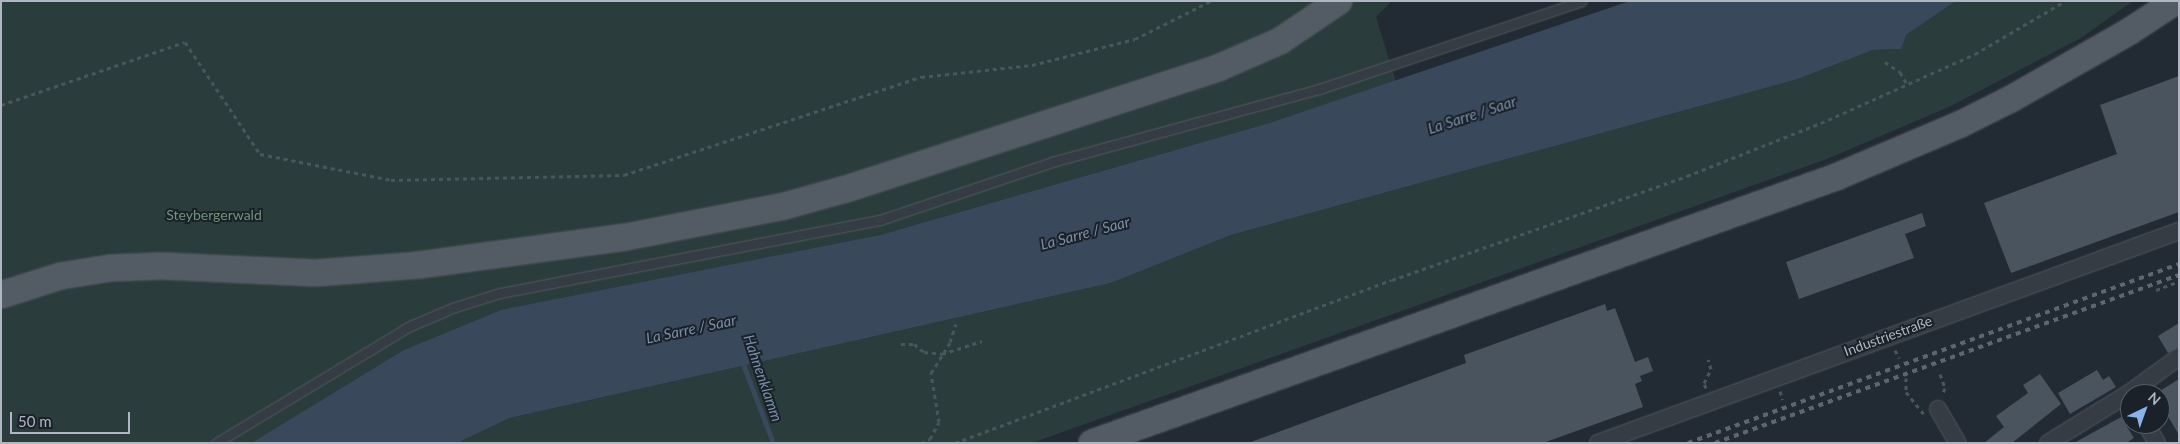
<!DOCTYPE html>
<html>
<head>
<meta charset="utf-8">
<style>
  body { margin:0 }
  #map { position:relative; width:2180px; height:444px; overflow:hidden; background:#222a33; font-family:Lato,sans-serif }
  div>[style] { position:absolute }
  .green>* { inset:0; background:#2a3c3b }
  .water>* { inset:0; background:#39485b }
  .stream>* { height:5px; margin:-2.5px; padding:0 2.5px; transform-origin:2.5px; border-radius:2.5px; background:#39485b }
  .building>* { inset:0; background:#4a545f }
  .path>* { height:3px; margin-top:-1.5px; transform-origin:0; background:repeating-linear-gradient(90deg,#485759 0 4px,transparent 0 8px) }
  .roads { filter:drop-shadow(0 0 1px #525962) drop-shadow(0 0 1px #525962) }
  .lane>* { height:9px; margin:-4.5px; padding:0 4.5px; transform-origin:4.5px; border-radius:4.5px; background:#353c44 }
  .street>* { height:16px; margin:-8px; padding:0 8px; transform-origin:8px; border-radius:8px; background:#353c44 }
  .primary>* { height:26px; margin:-13px; padding:0 13px; transform-origin:13px; border-radius:13px; background:#535b64 }
  .rail>* { height:4px; margin-top:-2px; transform-origin:0; background:repeating-linear-gradient(90deg,#5c6570 0 5px,transparent 0 10px) }
  span { translate:-50% -50%; white-space:nowrap; text-align:center; line-height:1.15; -webkit-text-stroke:4px #1a2129; paint-order:stroke }
  .park-label { font-size:14px; color:#709478 }
  .street-label { font-size:14px; color:#afb6c1 }
  .water-label { font-size:15px; color:#7a8ea7; font-style:italic }
  .frame { position:absolute; inset:0; border:2px solid #afb6c1; pointer-events:none }
  .north { position:absolute; left:2120px; top:384px; width:50px; height:50px; box-sizing:border-box; background:#1a2129; border:1px solid #565d66; border-radius:50%; rotate:42deg; font-size:14px; font-weight:700; line-height:20px; text-align:center; color:#afb6c1 }
  .north::after { content:''; display:block; margin:auto; width:18px; height:22px; background:#8ab2eb; clip-path:polygon(50% 0,100% 100%,50% 72%,0 100%) }
  .scale { position:absolute; left:10px; top:412px; width:120px; height:22px; box-sizing:border-box; border:2px solid #afb6c1; border-top:0; padding-left:6px; font-size:15px; line-height:18px; white-space:nowrap; color:#afb6c1; -webkit-text-stroke:4px #1a2129; paint-order:stroke }
</style>
</head>
<body>
<div id="map">
  <div class="green">
    <i style="clip-path:polygon(1px 1px,1392px 1px,1376px 17px,1396px 82px,1269px 123px,880px 235px,724px 268px,402px 351px,251px 443px,1px 443px)"></i>
    <i style="clip-path:polygon(1956px 1px,2133px 1px,2081px 38px,1949px 107px,1827px 159px,1032px 443px,457px 443px,510px 418px,1111px 283px,1231px 235px,1798px 79px,1873px 50px,1900px 49px,1906px 35px)"></i>
  </div>
  <div class="water">
    <i style="clip-path:polygon(1630px 1px,1956px 1px,1906px 35px,1901px 49px,1873px 50px,1798px 79px,1231px 235px,1111px 283px,510px 418px,457px 443px,251px 443px,402px 351px,501px 310px,880px 235px,1269px 123px)"></i>
  </div>
  <div class="stream">
    <i style="left:741px;top:359px;width:90px;rotate:69.1deg"></i>
  </div>
  <div class="building">
    <i style="clip-path:polygon(2179px 76px,2179px 212px,2011px 273px,1984px 203px,2117px 154px,2100px 105px)"></i>
    <i style="clip-path:polygon(1922px 213px,1926px 226px,1905px 234px,1914px 258px,1799px 299px,1786px 262px)"></i>
    <i style="clip-path:polygon(1605px 304px,1607px 311px,1615px 308px,1635px 362px,1648px 357px,1653px 371px,1640px 376px,1642px 381px,1635px 384px,1643px 407px,1543px 443px,1248px 443px,1466px 363px,1464px 355px)"></i>
    <i style="clip-path:polygon(2179px 323px,2179px 347px,2168px 353px,2158px 336px)"></i>
    <i style="clip-path:polygon(2097px 370px,2103px 380px,2109px 376px,2116px 387px,2070px 414px,2058px 393px)"></i>
    <i style="clip-path:polygon(2040px 374px,2061px 404px,2012px 443px,1984px 443px,2004px 427px,1996px 416px,2028px 393px,2023px 385px)"></i>
    <i style="clip-path:polygon(2179px 379px,2179px 435px,2160px 403px,2160px 394px,2155px 394px)"></i>
    <i style="clip-path:polygon(2121px 417px,2134px 438px,2126px 443px,2074px 443px)"></i>
  </div>
  <div class="path">
    <i style="left:1885px;top:62px;width:18px;rotate:34deg"></i>
    <i style="left:1900px;top:72px;width:14px;rotate:60deg"></i>
    <i style="left:1px;top:105px;width:194px;rotate:-18.9deg"></i>
    <i style="left:185px;top:42px;width:135px;rotate:56.2deg"></i>
    <i style="left:260px;top:154px;width:134px;rotate:11.2deg"></i>
    <i style="left:391px;top:180px;width:233px;rotate:-1.2deg"></i>
    <i style="left:624px;top:175px;width:313px;rotate:-18.3deg"></i>
    <i style="left:921px;top:77px;width:112px;rotate:-6.2deg"></i>
    <i style="left:1032px;top:65px;width:106px;rotate:-14.2deg"></i>
    <i style="left:1135px;top:39px;width:85px;rotate:-26.6deg"></i>
    <i style="left:2156px;top:290px;width:25px;rotate:-21deg"></i>
    <i style="left:901px;top:344px;width:13px"></i>
    <i style="left:914px;top:344px;width:13px;rotate:39deg"></i>
    <i style="left:924px;top:352px;width:18px;rotate:6deg"></i>
    <i style="left:942px;top:354px;width:42px;rotate:-18deg"></i>
    <i style="left:1895px;top:350px;width:9px;rotate:63deg"></i>
    <i style="left:1940px;top:374px;width:15px;rotate:70deg"></i>
    <i style="left:1945px;top:388px;width:8px;rotate:113deg"></i>
    <i style="left:1906px;top:378px;width:14px;rotate:90deg"></i>
    <i style="left:1906px;top:392px;width:28px;rotate:51deg"></i>
    <i style="left:1706px;top:388px;width:5px;rotate:-112deg"></i>
    <i style="left:1704px;top:383px;width:16px;rotate:-63deg"></i>
    <i style="left:1711px;top:369px;width:10px;rotate:-107deg"></i>
    <i style="left:1780px;top:391px;width:9px;rotate:72deg"></i>
    <i style="left:921px;top:443px;width:10px;rotate:-24deg"></i>
    <i style="left:930px;top:439px;width:19px;rotate:-62deg"></i>
    <i style="left:939px;top:422px;width:50px;rotate:-99.3deg"></i>
    <i style="left:931px;top:373px;width:36px;rotate:-58deg"></i>
    <i style="left:950px;top:342px;width:19px;rotate:-72deg"></i>
    <i style="left:955px;top:443px;width:466px;rotate:-20.5deg"></i>
    <i style="left:1392px;top:280px;width:313px;rotate:-19.4deg"></i>
    <i style="left:1687px;top:176px;width:144px;rotate:-21.6deg"></i>
    <i style="left:1821px;top:123px;width:169px;rotate:-24.1deg"></i>
    <i style="left:1975px;top:54px;width:104px;rotate:-30.5deg"></i>
  </div>
  <div class="roads">
    <div class="lane">
      <i style="left:216px;top:443px;width:227px;rotate:-31.1deg"></i>
      <i style="left:410px;top:326px;width:49px;rotate:-22.9deg"></i>
      <i style="left:455px;top:307px;width:47px;rotate:-17.3deg"></i>
      <i style="left:500px;top:293px;width:387px;rotate:-10.9deg"></i>
      <i style="left:880px;top:220px;width:182px;rotate:-18.6deg"></i>
      <i style="left:1052px;top:162px;width:277px;rotate:-15.3deg"></i>
      <i style="left:1319px;top:89px;width:277px;rotate:-18.5deg"></i>
    </div>
    <div class="street">
      <i style="left:1938px;top:409px;width:39px;rotate:60deg"></i>
      <i style="left:2146px;top:424px;width:22px;rotate:60deg"></i>
      <i style="left:1598px;top:443px;width:618px;rotate:-20.05deg"></i>
      <i style="left:2048px;top:443px;width:94px;rotate:-31.5deg"></i>
      <i style="left:2128px;top:394px;width:63px;rotate:-36deg"></i>
    </div>
    <div class="primary">
      <i style="left:1px;top:295px;width:63px;rotate:-17.6deg"></i>
      <i style="left:61px;top:276px;width:51px;rotate:-9.1deg"></i>
      <i style="left:111px;top:268px;width:51px;rotate:-2.2deg"></i>
      <i style="left:162px;top:266px;width:154px;rotate:2.6deg"></i>
      <i style="left:316px;top:273px;width:103px;rotate:-4.4deg"></i>
      <i style="left:419px;top:265px;width:209px;rotate:-7.7deg"></i>
      <i style="left:626px;top:237px;width:158px;rotate:-11deg"></i>
      <i style="left:781px;top:207px;width:67px;rotate:-15.5deg"></i>
      <i style="left:846px;top:189px;width:391px;rotate:-18deg"></i>
      <i style="left:1218px;top:68px;width:68px;rotate:-23.5deg"></i>
      <i style="left:1280px;top:41px;width:71px;rotate:-34.1deg"></i>
      <i style="left:1092px;top:443px;width:790px;rotate:-19.67deg"></i>
      <i style="left:1836px;top:177px;width:136px;rotate:-23deg"></i>
      <i style="left:1961px;top:124px;width:56px;rotate:-26.6deg"></i>
      <i style="left:2011px;top:99px;width:137px;rotate:-29.7deg"></i>
      <i style="left:2130px;top:31px;width:55px;rotate:-33.1deg"></i>
    </div>
  </div>
  <div class="rail">
    <i style="left:1688px;top:443px;width:523px;rotate:-20.03deg"></i>
    <i style="left:1715px;top:443px;width:493px;rotate:-19.9deg"></i>
  </div>
  <div class="park-label">
    <span style="left:214px;top:215px">Steybergerwald</span>
  </div>
  <div class="street-label">
    <span style="left:1888px;top:336px;rotate:-20deg">Industriestraße</span>
  </div>
  <div class="water-label">
    <span style="left:1472px;top:115px;rotate:-18deg">La Sarre / Saar</span>
    <span style="left:1085px;top:233px;rotate:-15deg">La Sarre / Saar</span>
    <span style="left:691px;top:329px;rotate:-12deg">La Sarre / Saar</span>
    <span style="left:763px;top:378px;rotate:71deg">Hahnenklamm</span>
  </div>
  <div class="frame"></div>
  <div class="north">N</div>
  <div class="scale">50 m</div>
</div>
</body>
</html>
